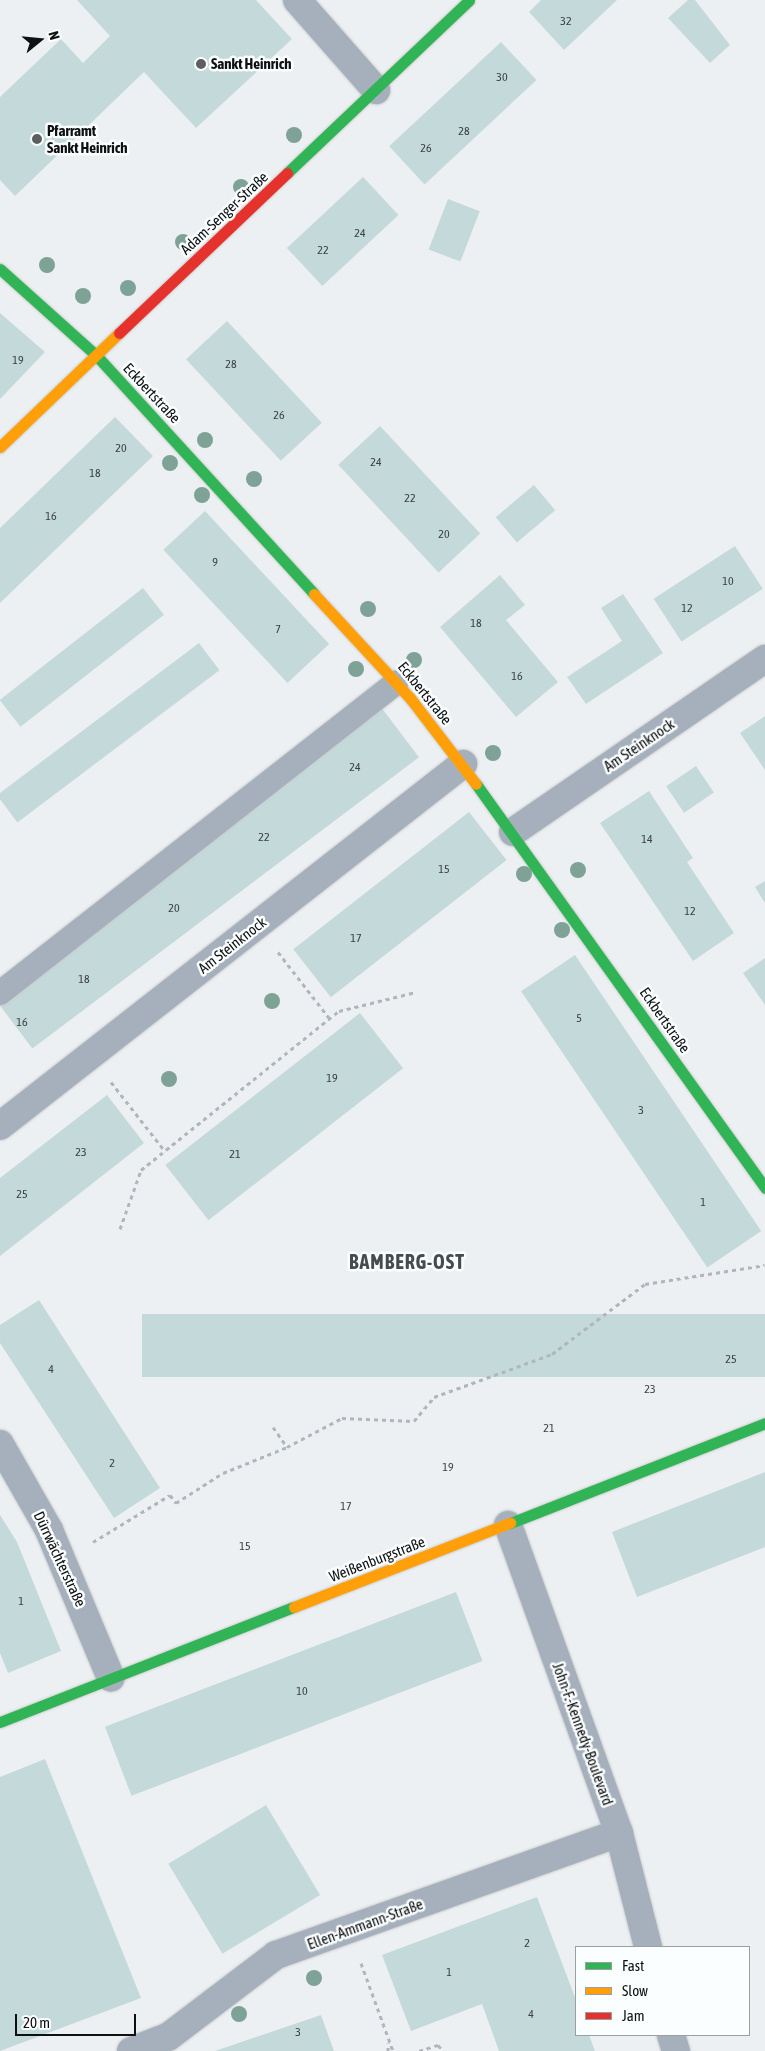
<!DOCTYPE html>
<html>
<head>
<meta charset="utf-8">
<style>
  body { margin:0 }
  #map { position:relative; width:765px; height:2051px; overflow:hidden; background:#edf0f2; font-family:"Asap Condensed",sans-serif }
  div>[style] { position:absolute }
  .building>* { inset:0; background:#c4d9da; transform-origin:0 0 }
  .path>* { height:3px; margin-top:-1.5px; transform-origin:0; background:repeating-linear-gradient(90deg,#b1b6bc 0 4px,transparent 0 8px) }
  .roads { filter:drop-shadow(0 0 1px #cacccd) drop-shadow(0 0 1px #cacccd) }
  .lane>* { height:24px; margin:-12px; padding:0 12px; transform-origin:12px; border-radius:12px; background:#a6b0bc }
  .street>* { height:28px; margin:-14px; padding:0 14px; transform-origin:14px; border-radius:14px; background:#a6b0bc }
  .fast>* { height:11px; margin:-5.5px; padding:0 5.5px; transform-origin:5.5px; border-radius:5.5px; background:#30b455 }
  .slow>* { height:11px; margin:-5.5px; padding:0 5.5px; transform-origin:5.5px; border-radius:5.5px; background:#ff9f0a }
  .jam>* { height:11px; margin:-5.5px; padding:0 5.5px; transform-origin:5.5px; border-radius:5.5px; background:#e5322d }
  .trees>* { width:16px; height:16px; margin:-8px; border-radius:50%; background:#7ea296 }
  .dots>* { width:14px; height:14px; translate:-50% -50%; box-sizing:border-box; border:2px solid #fbfeff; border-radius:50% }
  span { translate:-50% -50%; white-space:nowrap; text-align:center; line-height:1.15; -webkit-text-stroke:5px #fbfeff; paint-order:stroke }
  .number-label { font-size:12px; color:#3c4243 }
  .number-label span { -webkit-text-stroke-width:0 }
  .poi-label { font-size:15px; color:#0e1011; font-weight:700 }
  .left { translate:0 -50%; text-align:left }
  .street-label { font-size:15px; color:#0e1011 }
  .district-label { font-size:20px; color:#464c4e; font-weight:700; letter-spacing:1px }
  .legend { position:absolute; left:575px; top:1946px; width:175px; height:90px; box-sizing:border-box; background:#fbfeff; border:1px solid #9c9fa0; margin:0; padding:6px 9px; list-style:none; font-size:15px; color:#0e1011 }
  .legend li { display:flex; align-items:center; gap:10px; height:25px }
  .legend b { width:25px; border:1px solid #9c9fa0 }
  .north { position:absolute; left:15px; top:15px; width:50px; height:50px; -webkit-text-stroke:4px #fbfeff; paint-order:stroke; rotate:73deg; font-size:14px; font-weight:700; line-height:20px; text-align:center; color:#0e1011 }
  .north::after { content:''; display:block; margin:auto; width:18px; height:22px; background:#0e1011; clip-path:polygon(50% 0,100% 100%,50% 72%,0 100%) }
  .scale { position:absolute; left:15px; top:2014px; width:121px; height:22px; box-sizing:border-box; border:2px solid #0e1011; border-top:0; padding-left:6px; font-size:15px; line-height:18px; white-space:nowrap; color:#0e1011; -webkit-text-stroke:4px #fbfeff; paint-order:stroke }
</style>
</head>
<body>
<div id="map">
  <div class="building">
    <i style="clip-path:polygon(77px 0,256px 0,292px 39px,196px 128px,144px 72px,15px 196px,0 180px,0 97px,61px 39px,83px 63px,110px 36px)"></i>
    <i style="clip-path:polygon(541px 0,617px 0,564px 50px,529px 12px)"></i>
    <i style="clip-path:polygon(688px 0,695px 0,730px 45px,710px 63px,668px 18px)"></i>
    <i style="left:501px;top:42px;width:52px;height:153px;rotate:47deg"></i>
    <i style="left:363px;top:177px;width:52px;height:104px;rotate:47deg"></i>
    <i style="left:448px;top:199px;width:34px;height:54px;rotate:21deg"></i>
    <i style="clip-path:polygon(0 313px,45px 352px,0 399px)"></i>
    <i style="left:227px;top:321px;width:139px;height:56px;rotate:47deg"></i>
    <i style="clip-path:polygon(115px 417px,153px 456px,0 603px,0 528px)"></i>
    <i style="left:380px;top:426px;width:147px;height:57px;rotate:47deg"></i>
    <i style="left:534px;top:485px;width:33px;height:50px;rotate:50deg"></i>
    <i style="left:205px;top:511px;width:182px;height:57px;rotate:47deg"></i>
    <i style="left:735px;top:546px;width:51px;height:97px;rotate:57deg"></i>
    <i style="clip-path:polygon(500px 575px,525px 605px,506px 620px,558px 682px,516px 717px,440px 627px)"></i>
    <i style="left:143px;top:588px;width:34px;height:182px;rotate:52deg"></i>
    <i style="clip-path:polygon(623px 594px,663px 653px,586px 704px,567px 677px,622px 641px,601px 608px)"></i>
    <i style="left:199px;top:643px;width:34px;height:253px;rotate:53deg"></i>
    <i style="left:381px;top:707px;width:63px;height:484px;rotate:53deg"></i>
    <i style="clip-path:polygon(765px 716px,765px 770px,740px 733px)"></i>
    <i style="left:696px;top:766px;width:32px;height:36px;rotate:56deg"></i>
    <i style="clip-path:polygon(649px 791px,693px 858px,687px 862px,734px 933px,693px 961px,600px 823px)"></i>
    <i style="left:469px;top:812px;width:61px;height:223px;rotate:52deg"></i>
    <i style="clip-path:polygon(765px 881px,765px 903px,755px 887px)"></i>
    <i style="left:575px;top:955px;width:333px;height:65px;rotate:56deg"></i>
    <i style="clip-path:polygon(765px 958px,765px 1005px,743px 973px)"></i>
    <i style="left:360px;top:1013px;width:70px;height:247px;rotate:52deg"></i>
    <i style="clip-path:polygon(107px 1095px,144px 1143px,0 1256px,0 1178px)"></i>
    <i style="clip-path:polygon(39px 1300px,160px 1488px,114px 1518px,0 1343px,0 1325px)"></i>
    <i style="left:765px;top:1314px;width:63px;height:623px;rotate:90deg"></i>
    <i style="clip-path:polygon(765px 1472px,765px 1547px,637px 1597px,612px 1532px)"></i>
    <i style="clip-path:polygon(0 1515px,17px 1542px,61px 1651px,8px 1673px,0 1653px)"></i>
    <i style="left:456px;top:1592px;width:74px;height:376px;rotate:69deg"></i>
    <i style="clip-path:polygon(45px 1759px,141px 1998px,0 2051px,0 1777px)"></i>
    <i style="left:266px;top:1805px;width:105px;height:114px;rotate:59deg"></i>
    <i style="clip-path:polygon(537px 1897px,576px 2000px,576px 2035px,589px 2035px,595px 2051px,499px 2051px,482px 2004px,411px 2031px,382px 1955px)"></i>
    <i style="clip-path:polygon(321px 2015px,334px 2051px,215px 2051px)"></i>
  </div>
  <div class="path">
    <i style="left:278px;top:952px;width:85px;rotate:52.2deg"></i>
    <i style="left:111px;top:1082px;width:88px;rotate:52deg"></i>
    <i style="left:120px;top:1229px;width:63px;rotate:-70.4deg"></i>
    <i style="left:141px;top:1170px;width:254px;rotate:-38.8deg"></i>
    <i style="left:339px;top:1011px;width:79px;rotate:-13.9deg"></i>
    <i style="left:273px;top:1427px;width:24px;rotate:55deg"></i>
    <i style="left:93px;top:1542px;width:90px;rotate:-31.4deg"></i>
    <i style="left:170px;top:1495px;width:10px;rotate:53deg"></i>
    <i style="left:176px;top:1503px;width:56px;rotate:-32.6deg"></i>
    <i style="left:223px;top:1473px;width:69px;rotate:-22.1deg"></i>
    <i style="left:287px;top:1447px;width:62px;rotate:-27.8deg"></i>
    <i style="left:342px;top:1418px;width:72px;rotate:2.4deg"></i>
    <i style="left:414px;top:1421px;width:31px;rotate:-50deg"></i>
    <i style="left:434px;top:1397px;width:126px;rotate:-20deg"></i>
    <i style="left:552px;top:1354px;width:116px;rotate:-37deg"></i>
    <i style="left:645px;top:1284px;width:121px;rotate:-9deg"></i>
    <i style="left:361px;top:1963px;width:94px;rotate:70deg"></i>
    <i style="left:388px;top:2051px;width:8px;rotate:-90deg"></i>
    <i style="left:419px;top:2051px;width:20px;rotate:-18deg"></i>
    <i style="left:438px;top:2045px;width:8px;rotate:50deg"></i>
  </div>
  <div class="roads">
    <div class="lane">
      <i style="left:0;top:993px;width:504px;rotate:-38.07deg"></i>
    </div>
    <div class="street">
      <i style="left:297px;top:0;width:120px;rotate:48.7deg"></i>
      <i style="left:513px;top:832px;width:306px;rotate:-34.5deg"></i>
      <i style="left:0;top:1126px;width:588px;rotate:-38.02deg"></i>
      <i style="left:0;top:1444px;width:99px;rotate:60.3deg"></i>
      <i style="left:49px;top:1530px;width:160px;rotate:67.3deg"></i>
      <i style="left:508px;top:1525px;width:327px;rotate:70.2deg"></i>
      <i style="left:619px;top:1833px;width:118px;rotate:75.7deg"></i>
      <i style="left:671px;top:2035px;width:17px;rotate:73deg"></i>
      <i style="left:131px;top:2051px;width:40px;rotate:-21deg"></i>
      <i style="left:168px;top:2037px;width:136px;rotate:-37.2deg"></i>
      <i style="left:276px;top:1955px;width:364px;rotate:-19.6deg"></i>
    </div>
    <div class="fast">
      <i style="left:287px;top:173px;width:251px;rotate:-43.5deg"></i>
      <i style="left:0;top:269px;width:129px;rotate:41.9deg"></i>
      <i style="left:96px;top:355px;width:323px;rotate:47.6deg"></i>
      <i style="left:476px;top:784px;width:497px;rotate:54.4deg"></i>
      <i style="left:510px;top:1523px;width:274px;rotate:-21.4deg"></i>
      <i style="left:0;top:1722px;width:316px;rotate:-21.4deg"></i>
    </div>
    <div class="slow">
      <i style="left:0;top:447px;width:165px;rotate:-43.8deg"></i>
      <i style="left:314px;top:594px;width:142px;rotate:47.3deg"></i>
      <i style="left:410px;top:698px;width:108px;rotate:52.5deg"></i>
      <i style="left:294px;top:1607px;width:232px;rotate:-21.3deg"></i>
    </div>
    <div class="jam">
      <i style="left:119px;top:333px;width:232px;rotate:-43.6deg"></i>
    </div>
  </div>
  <div class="trees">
    <i style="left:294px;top:135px"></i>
    <i style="left:241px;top:187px"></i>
    <i style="left:183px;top:242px"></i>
    <i style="left:47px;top:265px"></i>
    <i style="left:128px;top:288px"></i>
    <i style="left:83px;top:296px"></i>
    <i style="left:205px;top:440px"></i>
    <i style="left:170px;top:463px"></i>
    <i style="left:254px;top:479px"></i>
    <i style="left:202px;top:495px"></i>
    <i style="left:368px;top:609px"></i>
    <i style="left:414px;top:660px"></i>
    <i style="left:356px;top:669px"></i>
    <i style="left:493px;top:753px"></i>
    <i style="left:578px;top:870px"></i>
    <i style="left:524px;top:874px"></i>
    <i style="left:562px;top:930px"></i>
    <i style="left:272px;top:1001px"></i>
    <i style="left:169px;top:1079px"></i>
    <i style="left:314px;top:1978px"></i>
    <i style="left:239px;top:2014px"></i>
  </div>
  <div class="dots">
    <i style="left:201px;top:64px;background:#5c5e60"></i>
    <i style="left:37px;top:139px;background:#5c5e60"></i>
  </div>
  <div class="number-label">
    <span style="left:566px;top:22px">32</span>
    <span style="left:502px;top:78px">30</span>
    <span style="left:464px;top:132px">28</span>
    <span style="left:426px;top:149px">26</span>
    <span style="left:360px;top:234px">24</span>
    <span style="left:323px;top:251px">22</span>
    <span style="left:18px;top:361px">19</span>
    <span style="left:231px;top:365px">28</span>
    <span style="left:279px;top:416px">26</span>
    <span style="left:121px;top:449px">20</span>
    <span style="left:376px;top:463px">24</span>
    <span style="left:95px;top:474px">18</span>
    <span style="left:410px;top:499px">22</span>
    <span style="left:51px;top:517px">16</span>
    <span style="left:444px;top:535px">20</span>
    <span style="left:215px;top:563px">9</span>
    <span style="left:728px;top:582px">10</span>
    <span style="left:687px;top:609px">12</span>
    <span style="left:476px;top:624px">18</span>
    <span style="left:278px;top:630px">7</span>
    <span style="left:517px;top:677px">16</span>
    <span style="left:355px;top:768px">24</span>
    <span style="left:264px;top:838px">22</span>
    <span style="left:647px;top:840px">14</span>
    <span style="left:444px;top:870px">15</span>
    <span style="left:174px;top:909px">20</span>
    <span style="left:690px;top:912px">12</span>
    <span style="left:356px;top:939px">17</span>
    <span style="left:84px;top:980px">18</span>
    <span style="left:579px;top:1019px">5</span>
    <span style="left:22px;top:1023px">16</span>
    <span style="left:332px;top:1079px">19</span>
    <span style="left:641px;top:1111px">3</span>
    <span style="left:81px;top:1153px">23</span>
    <span style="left:235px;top:1155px">21</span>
    <span style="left:22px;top:1195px">25</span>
    <span style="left:703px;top:1203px">1</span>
    <span style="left:731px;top:1360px">25</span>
    <span style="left:51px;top:1370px">4</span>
    <span style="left:650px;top:1390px">23</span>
    <span style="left:549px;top:1429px">21</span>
    <span style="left:112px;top:1464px">2</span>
    <span style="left:448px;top:1468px">19</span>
    <span style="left:346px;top:1507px">17</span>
    <span style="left:245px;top:1547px">15</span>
    <span style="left:21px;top:1602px">1</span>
    <span style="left:302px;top:1692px">10</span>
    <span style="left:527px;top:1944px">2</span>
    <span style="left:449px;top:1973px">1</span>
    <span style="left:531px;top:2015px">4</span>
    <span style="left:298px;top:2033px">3</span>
  </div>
  <div class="poi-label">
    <span class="left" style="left:211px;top:64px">Sankt Heinrich</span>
    <span class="left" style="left:47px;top:139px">Pfarramt<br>Sankt Heinrich</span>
  </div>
  <div class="street-label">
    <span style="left:224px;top:213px;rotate:-43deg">Adam-Senger-Straße</span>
    <span style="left:152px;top:393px;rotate:47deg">Eckbertstraße</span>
    <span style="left:425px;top:693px;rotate:51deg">Eckbertstraße</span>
    <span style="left:639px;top:745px;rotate:-34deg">Am Steinknock</span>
    <span style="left:232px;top:945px;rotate:-38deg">Am Steinknock</span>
    <span style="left:665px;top:1020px;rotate:55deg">Eckbertstraße</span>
    <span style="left:60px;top:1559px;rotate:65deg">Dürrwächterstraße</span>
    <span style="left:377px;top:1559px;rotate:-21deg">Weißenburgstraße</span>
    <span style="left:583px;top:1734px;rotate:70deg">John-F.-Kennedy-Boulevard</span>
    <span style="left:365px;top:1924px;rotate:-20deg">Ellen-Ammann-Straße</span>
  </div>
  <div class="district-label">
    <span style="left:407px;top:1261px">BAMBERG-OST</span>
  </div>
  <ul class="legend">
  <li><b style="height:6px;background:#30b455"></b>Fast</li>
  <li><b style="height:6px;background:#ff9f0a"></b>Slow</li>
  <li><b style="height:6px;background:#e5322d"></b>Jam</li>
  </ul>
  <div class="north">N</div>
  <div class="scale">20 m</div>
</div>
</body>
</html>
